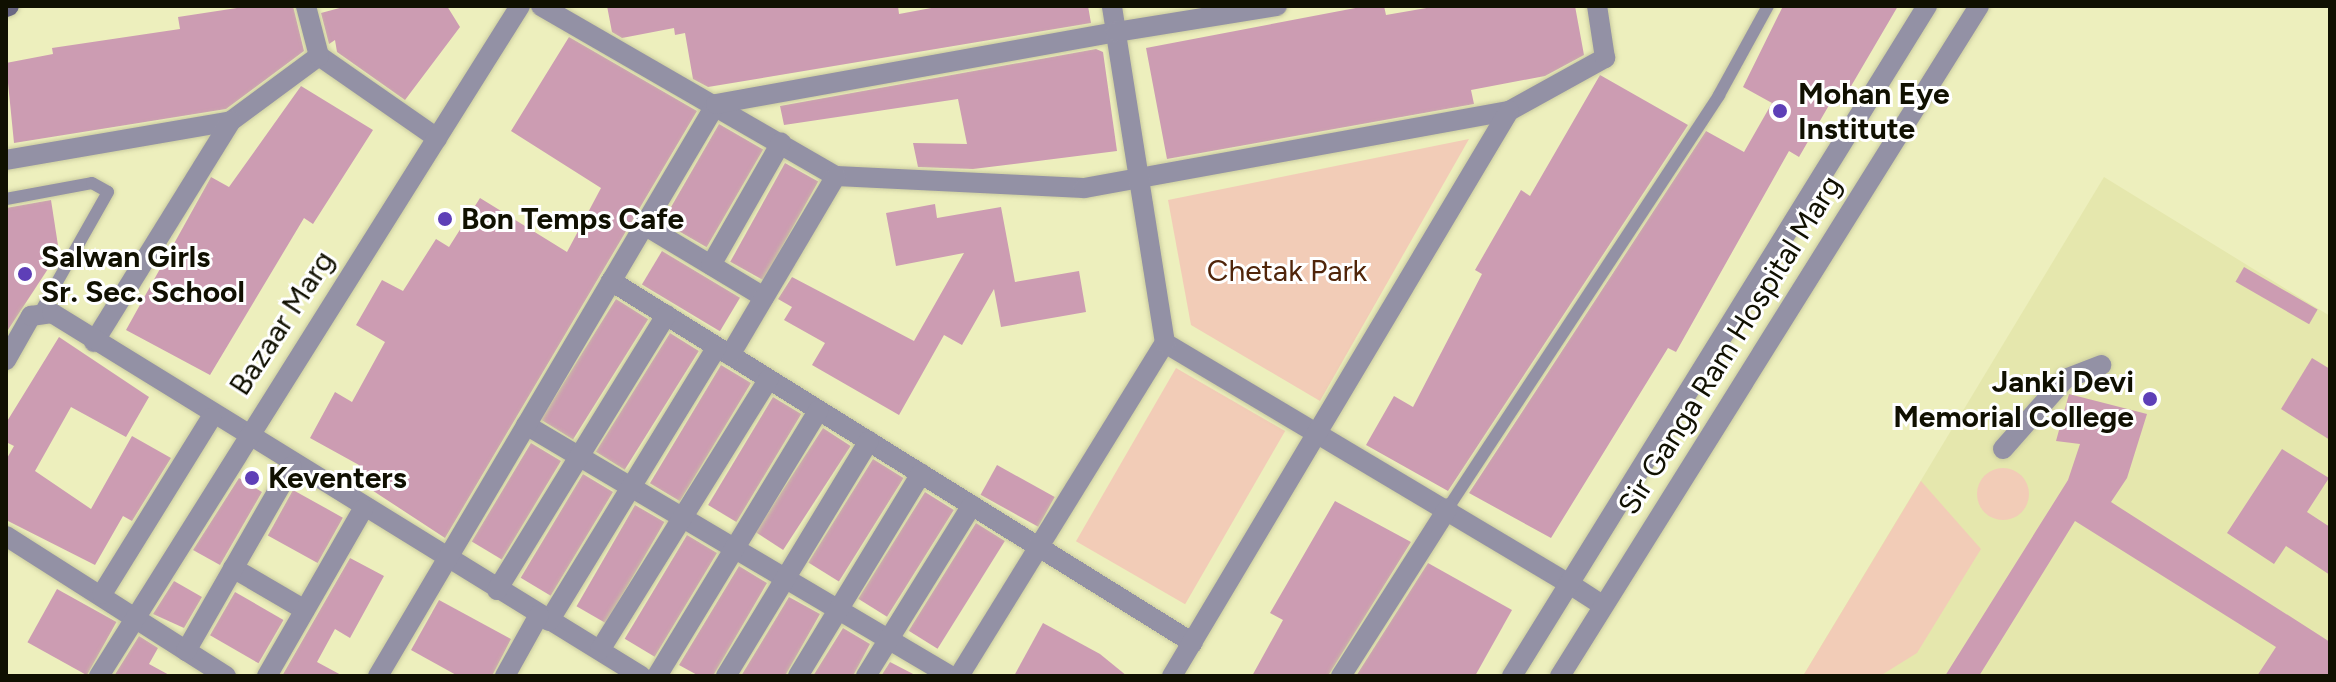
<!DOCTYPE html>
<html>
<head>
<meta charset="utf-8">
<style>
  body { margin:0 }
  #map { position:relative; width:2336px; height:682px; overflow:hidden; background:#edefbd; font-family:Figtree,sans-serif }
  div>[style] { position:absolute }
  .built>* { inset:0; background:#e5e7ad }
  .green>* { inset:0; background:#f2ccb7; transform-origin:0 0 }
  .round { border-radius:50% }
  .building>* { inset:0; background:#cc9cb2; transform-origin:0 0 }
  .roads { filter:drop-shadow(0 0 2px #cacb9f) drop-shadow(0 0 2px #cacb9f) }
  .service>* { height:12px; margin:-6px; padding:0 6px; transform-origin:6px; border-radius:6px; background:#9391a5 }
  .minor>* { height:20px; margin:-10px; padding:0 10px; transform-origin:10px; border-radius:10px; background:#9391a5 }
  .tertiary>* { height:20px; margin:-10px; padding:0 10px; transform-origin:10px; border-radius:10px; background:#9391a5 }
  .secondary>* { height:20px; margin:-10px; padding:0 10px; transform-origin:10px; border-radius:10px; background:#6a6783 }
  .dots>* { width:22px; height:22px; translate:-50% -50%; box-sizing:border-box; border:4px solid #fff; border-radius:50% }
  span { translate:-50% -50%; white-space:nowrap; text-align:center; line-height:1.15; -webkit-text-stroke:6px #fff; paint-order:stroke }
  .poi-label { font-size:30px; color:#101001; font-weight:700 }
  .left { translate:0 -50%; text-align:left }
  .right { translate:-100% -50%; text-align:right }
  .park-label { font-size:30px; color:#50250a }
  .street-label { font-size:30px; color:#101001 }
  .frame { position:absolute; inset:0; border:8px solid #101001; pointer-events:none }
</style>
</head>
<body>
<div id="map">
  <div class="built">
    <i style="clip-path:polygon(2104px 177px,2330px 316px,2330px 676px,1803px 676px)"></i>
  </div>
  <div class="green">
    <i style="clip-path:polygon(1469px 139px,1320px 401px,1191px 325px,1168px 200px)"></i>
    <i style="left:1176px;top:368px;width:126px;height:200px;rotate:30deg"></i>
    <i class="round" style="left:1977px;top:468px;width:52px;height:52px"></i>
    <i style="clip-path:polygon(1921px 481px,1981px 549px,1917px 653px,1880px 676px,1803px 676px)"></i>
  </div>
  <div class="building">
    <i style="clip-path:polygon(250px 6px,293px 6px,304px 51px,226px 109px,14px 143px,6px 63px,53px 54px,52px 48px,180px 29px,178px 17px)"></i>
    <i style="clip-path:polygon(347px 6px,447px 6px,460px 27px,405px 100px,337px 52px,335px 40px,329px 44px,321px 13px)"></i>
    <i style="clip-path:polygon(607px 6px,898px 6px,899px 14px,942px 6px,1088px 6px,1091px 23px,708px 87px,693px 79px,685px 33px,675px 35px,674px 28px,622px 38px,612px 32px)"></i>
    <i style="clip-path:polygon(1366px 6px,1384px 6px,1386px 15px,1438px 6px,1575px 6px,1584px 55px,1545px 76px,1471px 90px,1474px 104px,1167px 159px,1146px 48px)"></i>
    <i style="clip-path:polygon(1783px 6px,1898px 6px,1840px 105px,1832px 100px,1799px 157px,1789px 151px,1676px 352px,1668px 348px,1551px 538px,1469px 493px,1706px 131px,1744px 152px,1772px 103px,1743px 87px)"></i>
    <i style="clip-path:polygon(569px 37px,697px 111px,445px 538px,352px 477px,359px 465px,310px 438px,335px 392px,352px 402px,385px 342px,356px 325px,382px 280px,403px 291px,436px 239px,449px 247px,480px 198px,567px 252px,601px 188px,511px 131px)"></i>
    <i style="clip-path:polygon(1096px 49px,1103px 52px,1117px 151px,973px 169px,918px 167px,913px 143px,967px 144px,958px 99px,784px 125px,780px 106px)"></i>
    <i style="clip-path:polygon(1600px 75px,1688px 125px,1448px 491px,1366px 445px,1394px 396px,1413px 407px,1482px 274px,1475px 270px,1521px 190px,1530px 196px)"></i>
    <i style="clip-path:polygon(301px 86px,373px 130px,313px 224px,304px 218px,210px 375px,126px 330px,211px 177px,229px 187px)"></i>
    <i style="left:719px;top:124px;width:51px;height:113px;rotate:30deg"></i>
    <i style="left:785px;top:163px;width:38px;height:113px;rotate:29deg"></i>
    <i style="clip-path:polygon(51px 200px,59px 252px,6px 333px,6px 208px)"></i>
    <i style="clip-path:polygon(935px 204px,937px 218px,1001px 207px,1015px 282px,1079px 271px,1086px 312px,1001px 327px,994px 289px,962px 345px,944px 335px,899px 415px,812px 365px,825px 343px,784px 320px,792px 307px,778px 299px,792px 277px,914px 341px,964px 253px,896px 266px,886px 213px)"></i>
    <i style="left:662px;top:251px;width:91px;height:39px;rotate:31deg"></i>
    <i style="left:2244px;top:267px;width:85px;height:17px;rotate:30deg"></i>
    <i style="left:616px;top:299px;width:38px;height:142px;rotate:32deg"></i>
    <i style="left:670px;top:333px;width:34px;height:140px;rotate:32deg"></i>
    <i style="clip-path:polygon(59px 337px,149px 397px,126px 437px,71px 407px,35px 471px,91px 509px,132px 436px,171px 458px,132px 521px,123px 516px,95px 565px,6px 520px,6px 460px,14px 446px,6px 442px,6px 423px)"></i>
    <i style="clip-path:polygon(2312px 358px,2330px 369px,2330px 440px,2281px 409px)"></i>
    <i style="left:721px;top:365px;width:35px;height:138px;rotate:31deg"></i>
    <i style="clip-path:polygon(2069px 394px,2147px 414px,2127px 478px,2111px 502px,2330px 642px,2330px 676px,2257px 676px,2276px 647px,2075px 521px,1979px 676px,1945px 676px,2068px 480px,2080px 444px,2056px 441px)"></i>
    <i style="left:773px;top:397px;width:33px;height:126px;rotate:31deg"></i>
    <i style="left:823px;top:428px;width:33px;height:124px;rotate:33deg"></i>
    <i style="left:531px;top:443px;width:35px;height:115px;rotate:31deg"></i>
    <i style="clip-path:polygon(2282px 449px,2329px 478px,2307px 512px,2330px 527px,2330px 575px,2286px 546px,2274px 564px,2227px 533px)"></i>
    <i style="left:873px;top:459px;width:36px;height:122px;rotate:32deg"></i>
    <i style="left:997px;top:465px;width:66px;height:34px;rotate:29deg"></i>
    <i style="left:583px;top:474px;width:35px;height:121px;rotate:31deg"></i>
    <i style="clip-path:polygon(239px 478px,262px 492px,220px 565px,193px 550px)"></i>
    <i style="left:293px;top:490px;width:57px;height:52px;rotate:29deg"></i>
    <i style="left:925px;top:492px;width:34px;height:126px;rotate:32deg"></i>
    <i style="clip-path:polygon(1335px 501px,1411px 542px,1328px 676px,1252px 676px,1283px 620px,1270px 613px)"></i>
    <i style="left:635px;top:505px;width:34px;height:117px;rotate:30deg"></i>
    <i style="left:976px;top:523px;width:34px;height:127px;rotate:32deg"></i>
    <i style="left:687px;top:535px;width:35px;height:121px;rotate:31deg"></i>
    <i style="clip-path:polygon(350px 558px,384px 576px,350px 638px,335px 629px,317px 662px,343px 676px,282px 676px)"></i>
    <i style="clip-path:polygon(1428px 563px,1512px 610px,1475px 676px,1356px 676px)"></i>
    <i style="clip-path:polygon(739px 566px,767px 583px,713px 676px,699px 676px,679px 665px)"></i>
    <i style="clip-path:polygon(174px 581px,202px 597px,184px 628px,153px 614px)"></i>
    <i style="left:57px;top:589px;width:68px;height:61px;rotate:29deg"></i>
    <i style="left:235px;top:592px;width:56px;height:50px;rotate:30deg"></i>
    <i style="clip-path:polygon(789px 597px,820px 614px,785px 676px,741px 676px)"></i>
    <i style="clip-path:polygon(439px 600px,511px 639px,492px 676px,458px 676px,411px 650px)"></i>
    <i style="clip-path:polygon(1043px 623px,1100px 654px,1127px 676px,1014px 676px)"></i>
    <i style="clip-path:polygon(843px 628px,870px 644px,853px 676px,813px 676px)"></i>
    <i style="clip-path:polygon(139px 636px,158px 648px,149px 664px,171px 676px,114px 676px)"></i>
    <i style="clip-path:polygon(890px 662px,917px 676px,881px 676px)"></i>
  </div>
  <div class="roads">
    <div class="service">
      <i style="left:6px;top:199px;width:87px;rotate:-10.5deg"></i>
      <i style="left:92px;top:183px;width:18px;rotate:29deg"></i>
      <i style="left:108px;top:192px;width:138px;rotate:119.5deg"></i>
      <i style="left:1448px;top:508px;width:494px;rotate:-56.7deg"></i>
      <i style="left:1719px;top:95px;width:102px;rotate:-61.2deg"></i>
    </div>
    <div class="minor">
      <i style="left:541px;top:6px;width:340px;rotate:30deg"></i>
      <i style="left:836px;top:176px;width:248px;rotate:2.8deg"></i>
      <i style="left:1084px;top:188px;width:432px;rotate:-10.3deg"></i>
      <i style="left:1509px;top:111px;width:110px;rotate:-28.9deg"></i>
      <i style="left:1605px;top:58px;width:53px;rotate:-98.7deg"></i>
      <i style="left:319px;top:56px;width:144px;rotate:34.8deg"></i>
      <i style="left:6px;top:160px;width:228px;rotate:-9.8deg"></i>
      <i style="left:231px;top:121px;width:109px;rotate:-36.5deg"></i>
      <i style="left:319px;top:56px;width:52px;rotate:-104.6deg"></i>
      <i style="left:644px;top:225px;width:140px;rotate:31deg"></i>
      <i style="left:711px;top:265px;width:141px;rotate:-60.2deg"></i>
      <i style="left:611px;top:281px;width:685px;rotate:31.88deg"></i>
      <i style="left:94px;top:342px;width:260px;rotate:-58.2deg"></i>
      <i style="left:1165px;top:343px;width:469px;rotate:30.8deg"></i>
      <i style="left:730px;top:355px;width:208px;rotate:-59.4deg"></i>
      <i style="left:6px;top:360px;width:51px;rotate:-60.4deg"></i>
      <i style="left:31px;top:316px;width:21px;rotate:-8deg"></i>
      <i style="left:52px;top:313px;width:692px;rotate:31.65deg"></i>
      <i style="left:526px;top:425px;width:493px;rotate:30.6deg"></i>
      <i style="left:2003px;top:449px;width:94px;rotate:-48.5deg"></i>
      <i style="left:2065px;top:379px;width:39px;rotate:-21deg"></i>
      <i style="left:6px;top:536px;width:261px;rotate:32.5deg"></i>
      <i style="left:233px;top:568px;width:83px;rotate:30.3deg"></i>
      <i style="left:497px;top:590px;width:323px;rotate:-58.4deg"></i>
      <i style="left:102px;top:594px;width:207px;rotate:-58.2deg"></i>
      <i style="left:549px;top:621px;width:321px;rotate:-58.5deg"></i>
      <i style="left:600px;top:650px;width:319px;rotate:-58.1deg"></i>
      <i style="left:186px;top:651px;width:213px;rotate:-60.2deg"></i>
      <i style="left:99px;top:676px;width:791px;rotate:-57.86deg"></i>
      <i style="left:267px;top:676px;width:193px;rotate:-60.1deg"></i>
      <i style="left:378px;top:676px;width:664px;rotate:-59.42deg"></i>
      <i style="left:716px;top:104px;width:406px;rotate:-10.2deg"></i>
      <i style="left:1116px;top:32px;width:26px;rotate:-99deg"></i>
      <i style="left:505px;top:676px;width:70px;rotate:-60.9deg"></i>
      <i style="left:657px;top:676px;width:311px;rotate:-58.7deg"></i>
      <i style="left:726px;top:676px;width:275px;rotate:-58.7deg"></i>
      <i style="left:798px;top:676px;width:237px;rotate:-58.7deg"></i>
      <i style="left:866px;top:676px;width:201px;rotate:-58.2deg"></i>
      <i style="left:959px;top:676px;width:392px;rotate:-58.3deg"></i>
      <i style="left:1165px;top:343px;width:315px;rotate:-99deg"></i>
      <i style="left:1116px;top:32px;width:163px;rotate:-9.2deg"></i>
      <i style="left:1172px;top:676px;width:658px;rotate:-59.19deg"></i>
      <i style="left:1341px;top:676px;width:199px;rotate:-57.5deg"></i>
    </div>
    <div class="tertiary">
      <i style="left:1568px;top:583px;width:40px;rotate:32.9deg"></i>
      <i style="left:1512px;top:676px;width:788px;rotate:-58.23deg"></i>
      <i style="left:1560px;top:676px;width:790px;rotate:-57.98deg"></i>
    </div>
    <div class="secondary">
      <i style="left:6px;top:7px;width:3px;rotate:-18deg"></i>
    </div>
  </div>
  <div class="dots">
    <i style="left:1780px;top:111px;background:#5e3fb7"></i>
    <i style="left:445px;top:219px;background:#5e3fb7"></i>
    <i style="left:25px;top:274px;background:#5e3fb7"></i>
    <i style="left:2150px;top:399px;background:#5e3fb7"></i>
    <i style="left:252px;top:478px;background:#5e3fb7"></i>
  </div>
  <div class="poi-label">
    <span class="left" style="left:1798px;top:111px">Mohan Eye<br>Institute</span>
    <span class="left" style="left:461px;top:219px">Bon Temps Cafe</span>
    <span class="left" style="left:41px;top:274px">Salwan Girls<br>Sr. Sec. School</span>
    <span class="right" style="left:2134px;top:399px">Janki Devi<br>Memorial College</span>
    <span class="left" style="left:268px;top:478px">Keventers</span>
  </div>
  <div class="park-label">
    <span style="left:1287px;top:271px">Chetak Park</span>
  </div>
  <div class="street-label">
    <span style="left:282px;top:323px;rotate:-57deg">Bazaar Marg</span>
    <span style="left:1730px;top:345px;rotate:-58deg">Sir Ganga Ram Hospital Marg</span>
  </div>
  <div class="frame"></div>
</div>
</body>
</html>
